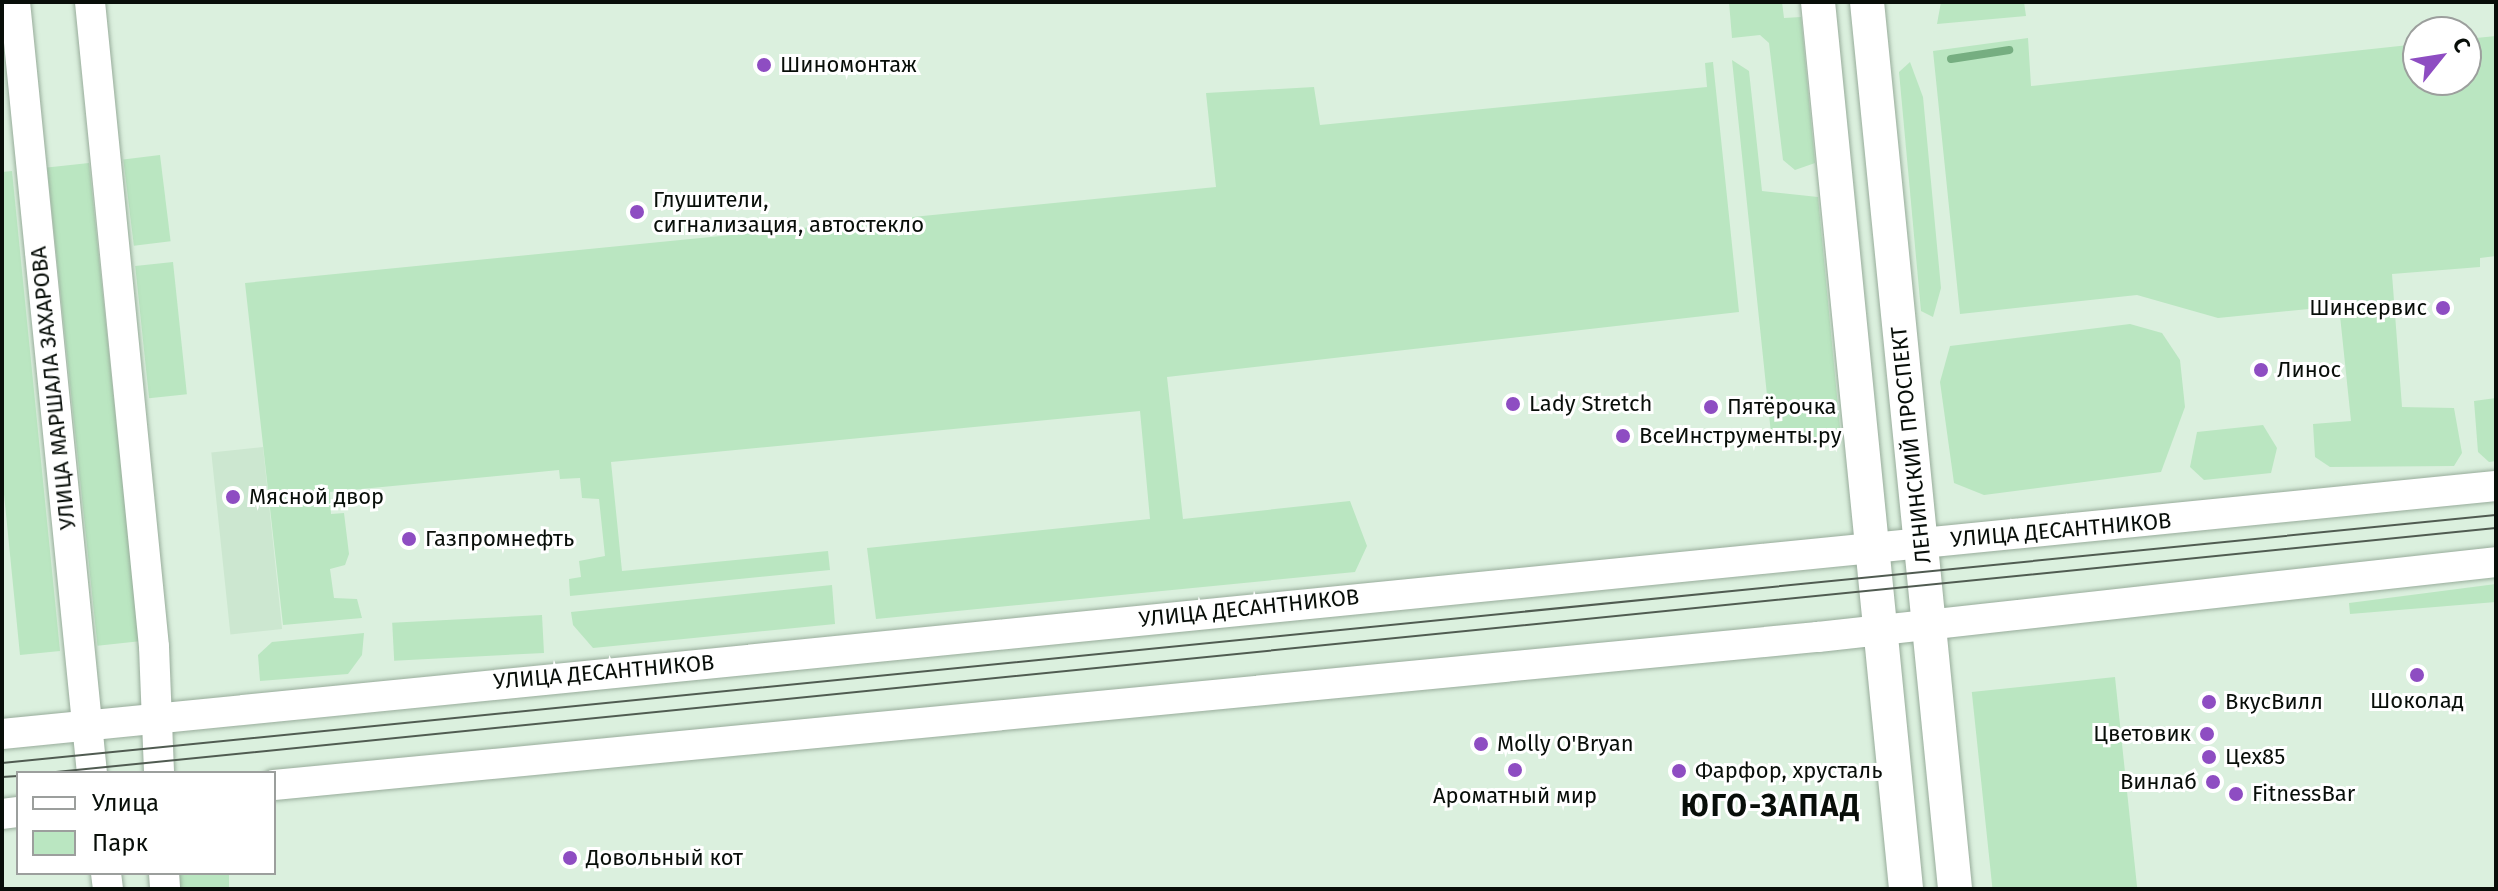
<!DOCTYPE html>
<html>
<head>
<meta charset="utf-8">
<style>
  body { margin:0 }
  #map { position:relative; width:2498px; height:891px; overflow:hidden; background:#dbf0de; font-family:"Fira Sans",sans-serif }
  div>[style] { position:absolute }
  .built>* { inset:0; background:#cce7d0; transform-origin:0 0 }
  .green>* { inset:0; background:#bae6c1; transform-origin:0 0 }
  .stream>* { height:8px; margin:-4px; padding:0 4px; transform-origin:4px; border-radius:4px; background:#76ae81 }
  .roads { filter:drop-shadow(0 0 2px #98ac9b) drop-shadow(0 0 2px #98ac9b) }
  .tertiary>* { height:30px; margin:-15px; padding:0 15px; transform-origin:15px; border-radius:15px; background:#fff }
  .secondary>* { height:34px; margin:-17px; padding:0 17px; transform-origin:17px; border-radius:17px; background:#fff }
  .tram>* { height:2px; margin:-1px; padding:0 1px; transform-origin:1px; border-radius:1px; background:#505b51 }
  .dots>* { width:22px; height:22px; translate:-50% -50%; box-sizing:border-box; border:4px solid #fff; border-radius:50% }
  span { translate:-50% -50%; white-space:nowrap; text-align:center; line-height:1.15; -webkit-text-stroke:6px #fff; paint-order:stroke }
  .poi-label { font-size:22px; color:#080e09 }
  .left { translate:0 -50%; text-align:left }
  .right { translate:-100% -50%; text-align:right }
  .street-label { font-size:22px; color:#080e09 }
  .district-label { font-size:30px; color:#080e09; font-weight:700; letter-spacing:2px }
  .frame { position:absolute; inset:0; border:4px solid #080e09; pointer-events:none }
  .legend { position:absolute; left:16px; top:771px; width:260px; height:104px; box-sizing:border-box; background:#fff; border:2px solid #9c9f9d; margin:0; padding:10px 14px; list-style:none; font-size:24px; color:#080e09 }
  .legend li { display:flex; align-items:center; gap:16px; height:40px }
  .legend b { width:40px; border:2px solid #9c9f9d }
  .north { position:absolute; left:2402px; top:16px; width:80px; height:80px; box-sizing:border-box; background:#fff; border:2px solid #9c9f9d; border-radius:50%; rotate:60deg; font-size:22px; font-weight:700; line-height:32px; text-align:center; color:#080e09 }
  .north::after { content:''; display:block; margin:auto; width:28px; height:36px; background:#8e4dc2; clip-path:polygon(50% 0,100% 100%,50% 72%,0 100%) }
</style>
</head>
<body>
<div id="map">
  <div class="built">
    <i style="left:263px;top:447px;width:183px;height:52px;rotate:84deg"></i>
  </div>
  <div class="green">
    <i style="clip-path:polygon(1729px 2px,1782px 2px,1784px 18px,1801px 17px,1815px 163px,1795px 170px,1783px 160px,1769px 43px,1760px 35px,1732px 38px)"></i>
    <i style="clip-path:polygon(1941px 2px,2024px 2px,2026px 16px,1937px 24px)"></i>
    <i style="clip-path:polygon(2496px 36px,2496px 256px,2480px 258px,2480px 267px,2392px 274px,2402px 407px,2454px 408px,2462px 453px,2454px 466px,2330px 467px,2315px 457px,2313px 424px,2351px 421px,2339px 306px,2218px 318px,2137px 295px,1960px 314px,1933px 51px,2028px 38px,2031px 86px,2418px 44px,2418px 80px,2466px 80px,2466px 39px)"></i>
    <i style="clip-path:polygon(1732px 60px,1749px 71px,1762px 191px,1818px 197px,1841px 438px,1772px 443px)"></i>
    <i style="clip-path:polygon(1713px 62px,1739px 312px,1167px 377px,1183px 519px,1350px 501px,1367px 546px,1355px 572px,876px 619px,867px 548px,1150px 519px,1140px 411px,611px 462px,622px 571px,828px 551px,830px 570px,570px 596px,569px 579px,581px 577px,579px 561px,605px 556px,599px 499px,582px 498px,580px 478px,560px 479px,559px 470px,330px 492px,331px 514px,344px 513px,349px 554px,345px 565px,330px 569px,334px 598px,357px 599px,362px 618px,283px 625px,245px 283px,1216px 187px,1206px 93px,1314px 87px,1320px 125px,1707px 87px,1705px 63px)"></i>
    <i style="clip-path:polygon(1910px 62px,1923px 97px,1941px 288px,1933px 317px,1921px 311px,1899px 72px)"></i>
    <i style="left:160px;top:155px;width:87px;height:37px;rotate:83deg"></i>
    <i style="left:89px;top:163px;width:481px;height:42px;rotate:84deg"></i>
    <i style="clip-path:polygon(12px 171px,60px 651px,20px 655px,2px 474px,2px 172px)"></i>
    <i style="left:173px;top:262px;width:133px;height:38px;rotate:84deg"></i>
    <i style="clip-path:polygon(2130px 324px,2162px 333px,2180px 360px,2185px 407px,2161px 472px,1984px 495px,1954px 483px,1940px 382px,1950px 346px)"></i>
    <i style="clip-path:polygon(2496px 398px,2496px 461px,2489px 462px,2478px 452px,2474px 401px)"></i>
    <i style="clip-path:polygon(2263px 425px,2277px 448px,2271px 473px,2204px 480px,2190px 467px,2197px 432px)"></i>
    <i style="clip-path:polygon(2496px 584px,2496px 602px,2350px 614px,2349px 603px)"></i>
    <i style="clip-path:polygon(832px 585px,835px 624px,593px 648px,573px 625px,571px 612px)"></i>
    <i style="left:542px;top:615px;width:38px;height:150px;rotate:87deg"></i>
    <i style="clip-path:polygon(364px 633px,362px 655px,348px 674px,260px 681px,258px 655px,272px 642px)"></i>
    <i style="left:2115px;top:677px;width:213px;height:144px;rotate:84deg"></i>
    <i style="left:180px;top:873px;width:49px;height:16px"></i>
  </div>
  <div class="stream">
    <i style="left:1951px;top:59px;width:59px;rotate:-8.8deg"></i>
  </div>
  <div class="roads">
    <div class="tertiary">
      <i style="left:15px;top:2px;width:775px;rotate:84.3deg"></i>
      <i style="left:90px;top:2px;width:648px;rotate:84.33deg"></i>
      <i style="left:154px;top:647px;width:126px;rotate:87.7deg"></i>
      <i style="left:2px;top:734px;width:2506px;rotate:-5.68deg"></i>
      <i style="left:274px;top:785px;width:1551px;rotate:-5.48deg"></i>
      <i style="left:1818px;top:637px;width:682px;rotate:-6.31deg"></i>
      <i style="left:2px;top:814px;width:16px;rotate:-7deg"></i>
      <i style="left:106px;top:873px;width:16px;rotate:83deg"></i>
      <i style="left:164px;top:873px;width:16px;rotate:86deg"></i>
    </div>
    <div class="secondary">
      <i style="left:1818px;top:2px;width:891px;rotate:84.33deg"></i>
      <i style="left:1867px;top:2px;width:891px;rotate:84.33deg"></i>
    </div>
  </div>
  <div class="tram">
    <i style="left:2px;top:763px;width:2506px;rotate:-5.68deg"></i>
    <i style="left:46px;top:773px;width:2462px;rotate:-5.71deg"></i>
    <i style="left:2px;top:777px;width:16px;rotate:-4deg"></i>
  </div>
  <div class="dots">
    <i style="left:764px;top:65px;background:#8e4dc2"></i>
    <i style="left:637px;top:212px;background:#8e4dc2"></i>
    <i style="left:2443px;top:308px;background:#8e4dc2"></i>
    <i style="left:2261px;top:370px;background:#8e4dc2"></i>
    <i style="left:1513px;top:404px;background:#8e4dc2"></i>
    <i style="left:1711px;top:407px;background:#8e4dc2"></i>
    <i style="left:1623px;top:436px;background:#8e4dc2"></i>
    <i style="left:233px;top:497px;background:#8e4dc2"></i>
    <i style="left:409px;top:539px;background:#8e4dc2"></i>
    <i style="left:2417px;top:675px;background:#8e4dc2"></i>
    <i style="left:2209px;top:702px;background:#8e4dc2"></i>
    <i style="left:2207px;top:734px;background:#8e4dc2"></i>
    <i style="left:1481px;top:744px;background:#8e4dc2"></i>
    <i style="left:2209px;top:757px;background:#8e4dc2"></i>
    <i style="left:1515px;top:770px;background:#8e4dc2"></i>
    <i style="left:1679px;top:771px;background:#8e4dc2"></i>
    <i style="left:2213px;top:782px;background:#8e4dc2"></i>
    <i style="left:2236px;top:794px;background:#8e4dc2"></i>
    <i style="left:570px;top:858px;background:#8e4dc2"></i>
  </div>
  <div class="poi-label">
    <span class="left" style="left:780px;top:65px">Шиномонтаж</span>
    <span class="left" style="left:653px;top:212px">Глушители,<br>сигнализация, автостекло</span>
    <span class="right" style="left:2427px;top:308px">Шинсервис</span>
    <span class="left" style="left:2277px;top:370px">Линос</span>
    <span class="left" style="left:1529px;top:404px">Lady Stretch</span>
    <span class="left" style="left:1727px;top:407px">Пятёрочка</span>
    <span class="left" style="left:1639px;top:436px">ВсеИнструменты.ру</span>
    <span class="left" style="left:249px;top:497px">Мясной двор</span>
    <span class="left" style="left:425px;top:539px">Газпромнефть</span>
    <span style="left:2417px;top:701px">Шоколад</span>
    <span class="left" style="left:2225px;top:702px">ВкусВилл</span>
    <span class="right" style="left:2191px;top:734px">Цветовик</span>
    <span class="left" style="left:1497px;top:744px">Molly O'Bryan</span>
    <span class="left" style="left:2225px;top:757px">Цех85</span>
    <span class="left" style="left:1695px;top:771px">Фарфор, хрусталь</span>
    <span class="right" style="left:2197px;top:782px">Винлаб</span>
    <span class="left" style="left:2252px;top:794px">FitnessBar</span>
    <span style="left:1515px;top:796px">Ароматный мир</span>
    <span class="left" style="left:586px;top:858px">Довольный кот</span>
  </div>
  <div class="street-label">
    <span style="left:53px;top:388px;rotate:-96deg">УЛИЦА МАРШАЛА ЗАХАРОВА</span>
    <span style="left:1911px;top:445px;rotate:-96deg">ЛЕНИНСКИЙ ПРОСПЕКТ</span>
    <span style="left:2061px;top:530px;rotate:-5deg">УЛИЦА ДЕСАНТНИКОВ</span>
    <span style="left:1249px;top:608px;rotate:-6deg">УЛИЦА ДЕСАНТНИКОВ</span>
    <span style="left:604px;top:672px;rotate:-5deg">УЛИЦА ДЕСАНТНИКОВ</span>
  </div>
  <div class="district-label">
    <span style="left:1771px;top:806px">ЮГО-ЗАПАД</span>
  </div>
  <div class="frame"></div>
  <ul class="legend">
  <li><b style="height:10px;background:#fff"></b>Улица</li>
  <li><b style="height:22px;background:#bae6c1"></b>Парк</li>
  </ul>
  <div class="north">С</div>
</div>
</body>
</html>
